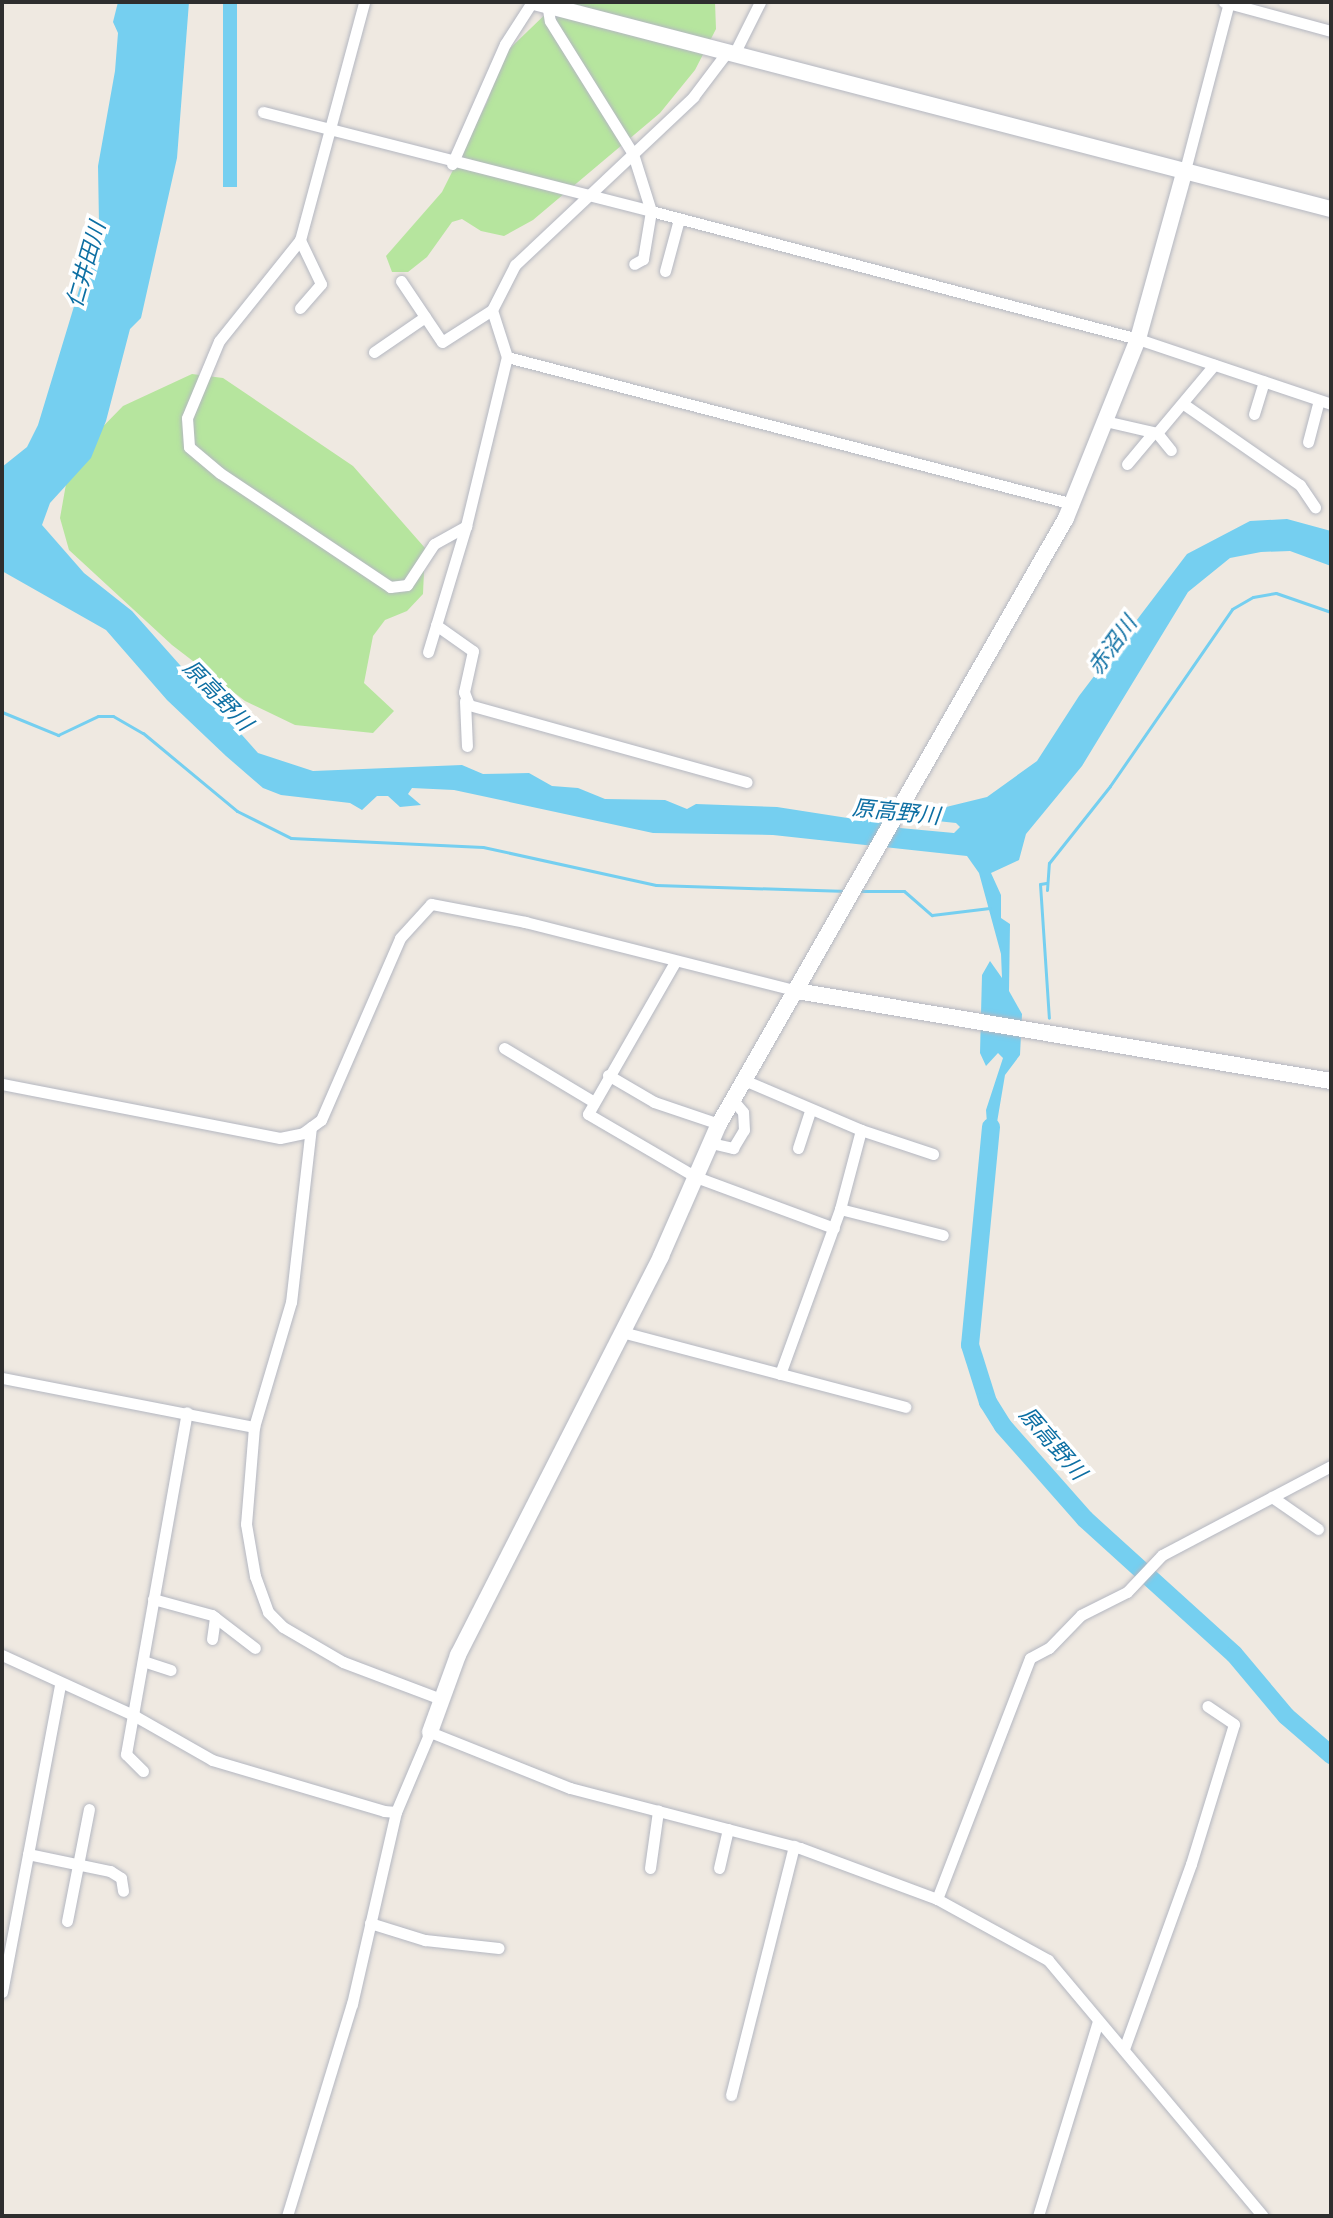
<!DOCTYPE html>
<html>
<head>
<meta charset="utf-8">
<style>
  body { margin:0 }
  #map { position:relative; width:1333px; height:2218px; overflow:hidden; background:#efe9e1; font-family:"Source Sans 3","Noto Sans JP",sans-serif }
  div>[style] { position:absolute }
  .green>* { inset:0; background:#b6e59e }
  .water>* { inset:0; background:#75cff0; transform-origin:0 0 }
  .stream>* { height:3px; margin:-1.5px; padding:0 1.5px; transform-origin:1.5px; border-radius:1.5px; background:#75cff0 }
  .river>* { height:18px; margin:-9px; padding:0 9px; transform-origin:9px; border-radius:9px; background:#75cff0 }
  .roads { filter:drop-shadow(0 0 2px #b4b7c1) drop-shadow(0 0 2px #b4b7c1) }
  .street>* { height:11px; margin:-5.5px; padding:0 5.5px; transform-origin:5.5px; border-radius:5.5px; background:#fff }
  .secondary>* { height:16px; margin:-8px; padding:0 8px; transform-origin:8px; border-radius:8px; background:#fff }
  span { translate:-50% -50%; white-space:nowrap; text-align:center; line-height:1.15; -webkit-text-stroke:7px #fff; paint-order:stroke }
  .water-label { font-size:22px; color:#0d6fa3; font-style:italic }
  .frame { position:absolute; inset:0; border:4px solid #2e2e2e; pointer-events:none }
</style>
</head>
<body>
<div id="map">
  <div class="green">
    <i style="clip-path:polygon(558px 2px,715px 2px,716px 29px,695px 70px,660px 113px,533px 220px,504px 236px,481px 231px,462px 219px,452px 222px,427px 257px,408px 272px,392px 272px,386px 256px,442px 192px,487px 102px,504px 54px)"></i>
    <i style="clip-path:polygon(192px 374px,223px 378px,353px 466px,425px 548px,423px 594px,407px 611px,385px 620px,373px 636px,364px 683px,394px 711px,373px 733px,295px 725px,245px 701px,172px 645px,69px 550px,60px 518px,66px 484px,81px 449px,123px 406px)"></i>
  </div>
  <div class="water">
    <i style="clip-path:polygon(118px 2px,189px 2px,177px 158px,141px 318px,130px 329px,106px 421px,91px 458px,50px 503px,42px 525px,84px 573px,132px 611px,258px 753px,313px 771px,462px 765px,483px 774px,529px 773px,552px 786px,578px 788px,605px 799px,665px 800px,687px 809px,696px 804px,777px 807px,854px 819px,879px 812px,885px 798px,897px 798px,900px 828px,954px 833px,960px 827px,956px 823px,937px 821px,942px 808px,987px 797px,1037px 761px,1079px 696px,1187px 554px,1250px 521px,1287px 519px,1331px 531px,1331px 566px,1290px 551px,1261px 552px,1230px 558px,1188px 592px,1082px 766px,1026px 834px,1019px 860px,991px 873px,1001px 895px,1001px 918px,1010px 924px,1009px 991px,1022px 1014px,1020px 1055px,1005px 1075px,990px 1164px,986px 1110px,1003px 1058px,998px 1053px,986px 1066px,980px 1053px,982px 975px,990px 961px,1002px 978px,1001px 954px,979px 873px,967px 856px,773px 835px,653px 833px,454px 790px,412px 788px,408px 794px,421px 805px,400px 807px,388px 796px,377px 796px,362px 810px,350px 803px,281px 795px,263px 788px,226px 756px,167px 700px,106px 630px,2px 571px,2px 467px,27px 447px,38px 425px,99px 224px,98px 166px,115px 71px,118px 33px,113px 22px)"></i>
    <i style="left:223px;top:2px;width:14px;height:185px"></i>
  </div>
  <div class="stream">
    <i style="left:2px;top:712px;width:61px;rotate:22.3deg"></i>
    <i style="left:58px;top:735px;width:44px;rotate:-25.4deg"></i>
    <i style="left:98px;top:716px;width:15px"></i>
    <i style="left:113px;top:716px;width:34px;rotate:30deg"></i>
    <i style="left:143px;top:733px;width:122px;rotate:39.7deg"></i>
    <i style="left:237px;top:811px;width:60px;rotate:26.6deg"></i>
    <i style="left:291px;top:838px;width:192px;rotate:2.7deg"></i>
    <i style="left:483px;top:847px;width:177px;rotate:12.4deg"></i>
    <i style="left:656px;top:885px;width:191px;rotate:1.8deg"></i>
    <i style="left:1046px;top:883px;width:6px;rotate:171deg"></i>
    <i style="left:1040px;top:884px;width:134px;rotate:86.2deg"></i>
    <i style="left:1047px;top:890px;width:27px;rotate:-86deg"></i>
    <i style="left:1049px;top:863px;width:98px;rotate:-51.6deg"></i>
    <i style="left:1110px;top:786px;width:215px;rotate:-55.4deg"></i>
    <i style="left:1232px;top:609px;width:24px;rotate:-30deg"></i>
    <i style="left:1253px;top:597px;width:23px;rotate:-10deg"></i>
    <i style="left:1276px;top:593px;width:58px;rotate:19.1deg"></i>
    <i style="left:859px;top:891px;width:45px"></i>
    <i style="left:904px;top:891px;width:37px;rotate:41deg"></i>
    <i style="left:932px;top:915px;width:58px;rotate:-6.9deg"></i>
  </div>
  <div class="river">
    <i style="left:991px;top:1127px;width:219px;rotate:95.5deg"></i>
    <i style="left:970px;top:1345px;width:60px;rotate:72.5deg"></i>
    <i style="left:988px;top:1402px;width:28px;rotate:58deg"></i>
    <i style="left:1003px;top:1426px;width:124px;rotate:48.6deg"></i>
    <i style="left:1085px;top:1519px;width:201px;rotate:42.2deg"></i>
    <i style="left:1234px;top:1654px;width:81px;rotate:50deg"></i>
    <i style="left:1286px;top:1716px;width:60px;rotate:40.9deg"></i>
  </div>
  <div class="roads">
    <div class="street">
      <i style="left:1224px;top:2px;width:111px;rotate:15.2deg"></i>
      <i style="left:547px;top:3px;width:18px;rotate:81deg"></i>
      <i style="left:550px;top:21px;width:157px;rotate:58deg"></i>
      <i style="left:633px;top:154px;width:60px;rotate:72.5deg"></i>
      <i style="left:651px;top:211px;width:504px;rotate:14.73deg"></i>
      <i style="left:1138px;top:339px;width:204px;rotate:18.6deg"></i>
      <i style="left:734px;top:54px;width:58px;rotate:-63.4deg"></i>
      <i style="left:263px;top:112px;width:400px;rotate:14.3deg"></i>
      <i style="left:651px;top:211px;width:49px;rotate:99.5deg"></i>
      <i style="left:643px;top:259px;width:10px;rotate:151deg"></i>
      <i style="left:452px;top:164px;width:131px;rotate:-66.2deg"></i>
      <i style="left:505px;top:44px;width:50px;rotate:-57.3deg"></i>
      <i style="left:1185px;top:170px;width:174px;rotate:-75.3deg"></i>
      <i style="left:300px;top:240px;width:129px;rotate:128.7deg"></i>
      <i style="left:219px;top:341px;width:83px;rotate:112.6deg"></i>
      <i style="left:187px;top:418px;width:29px;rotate:86deg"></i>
      <i style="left:189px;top:447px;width:40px;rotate:40deg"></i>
      <i style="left:220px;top:473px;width:205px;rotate:33.8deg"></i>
      <i style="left:390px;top:587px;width:17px;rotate:-7deg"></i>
      <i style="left:407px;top:585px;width:49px;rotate:-56.6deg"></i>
      <i style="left:434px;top:544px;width:37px;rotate:-29deg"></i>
      <i style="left:665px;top:271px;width:54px;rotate:-74.9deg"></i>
      <i style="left:401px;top:281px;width:73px;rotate:56.1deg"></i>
      <i style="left:442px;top:342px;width:59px;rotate:-32.6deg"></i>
      <i style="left:300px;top:308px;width:32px;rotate:-49deg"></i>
      <i style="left:321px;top:284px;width:49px;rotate:-115.5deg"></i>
      <i style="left:300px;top:240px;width:246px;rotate:-74.9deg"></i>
      <i style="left:374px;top:352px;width:62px;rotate:-34.5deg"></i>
      <i style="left:507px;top:357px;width:49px;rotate:-107.7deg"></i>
      <i style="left:492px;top:310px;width:51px;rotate:-62.9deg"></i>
      <i style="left:515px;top:265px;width:245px;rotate:-43.3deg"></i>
      <i style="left:693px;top:97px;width:56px;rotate:-52.9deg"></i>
      <i style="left:1185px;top:405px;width:140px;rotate:34.8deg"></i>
      <i style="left:1300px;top:485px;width:27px;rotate:56deg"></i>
      <i style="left:1254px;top:414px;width:34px;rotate:-73deg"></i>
      <i style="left:1105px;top:421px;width:53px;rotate:13deg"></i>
      <i style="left:1157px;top:433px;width:89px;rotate:-50deg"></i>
      <i style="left:1157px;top:433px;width:22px;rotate:51deg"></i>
      <i style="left:1308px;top:442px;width:43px;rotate:-75.3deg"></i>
      <i style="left:1127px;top:464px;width:38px;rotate:-50deg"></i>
      <i style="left:436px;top:625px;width:45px;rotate:35.1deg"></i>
      <i style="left:473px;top:651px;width:42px;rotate:102.4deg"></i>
      <i style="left:464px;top:692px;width:14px;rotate:69deg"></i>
      <i style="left:469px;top:705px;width:288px;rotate:15.5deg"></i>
      <i style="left:428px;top:652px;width:132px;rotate:-73.2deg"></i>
      <i style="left:466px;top:526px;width:174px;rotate:-76.4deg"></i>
      <i style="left:507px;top:357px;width:585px;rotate:14.56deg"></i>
      <i style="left:465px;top:701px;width:45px;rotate:87.5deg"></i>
      <i style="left:675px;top:962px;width:175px;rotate:119.8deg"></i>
      <i style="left:588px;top:1114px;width:125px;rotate:30.3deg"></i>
      <i style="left:696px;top:1177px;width:147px;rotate:20.3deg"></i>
      <i style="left:504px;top:1048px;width:105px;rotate:31deg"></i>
      <i style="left:608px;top:1075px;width:53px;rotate:30.4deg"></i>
      <i style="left:654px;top:1102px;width:69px;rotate:18.7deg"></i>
      <i style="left:744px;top:1080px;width:127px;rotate:23.1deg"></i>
      <i style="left:861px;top:1130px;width:76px;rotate:18.4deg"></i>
      <i style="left:2px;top:1084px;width:283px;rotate:11deg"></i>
      <i style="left:280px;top:1138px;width:24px;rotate:-12deg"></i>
      <i style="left:303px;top:1133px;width:22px;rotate:-36deg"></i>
      <i style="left:321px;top:1120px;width:198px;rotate:-66.5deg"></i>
      <i style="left:400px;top:938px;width:46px;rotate:-47.6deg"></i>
      <i style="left:431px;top:904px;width:96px;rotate:10.8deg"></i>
      <i style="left:525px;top:922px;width:281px;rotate:14.2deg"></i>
      <i style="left:311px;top:1127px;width:176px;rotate:96.5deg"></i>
      <i style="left:291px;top:1302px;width:130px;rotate:106.5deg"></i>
      <i style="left:254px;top:1427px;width:97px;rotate:94.7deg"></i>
      <i style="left:246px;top:1524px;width:53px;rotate:80.2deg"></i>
      <i style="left:255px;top:1576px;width:38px;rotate:70deg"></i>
      <i style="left:268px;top:1612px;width:21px;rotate:45deg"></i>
      <i style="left:283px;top:1627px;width:69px;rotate:30.3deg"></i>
      <i style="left:343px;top:1662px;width:105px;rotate:20.7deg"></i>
      <i style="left:711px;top:1143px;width:23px;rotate:13deg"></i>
      <i style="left:733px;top:1148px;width:21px;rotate:-59deg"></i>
      <i style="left:744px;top:1130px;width:18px;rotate:-93deg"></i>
      <i style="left:743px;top:1112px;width:16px;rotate:-130deg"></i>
      <i style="left:798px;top:1148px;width:40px;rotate:-72deg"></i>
      <i style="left:840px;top:1209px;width:106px;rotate:14.2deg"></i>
      <i style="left:622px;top:1332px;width:293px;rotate:14.8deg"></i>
      <i style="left:780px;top:1374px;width:176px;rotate:-70deg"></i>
      <i style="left:840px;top:1209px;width:82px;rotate:-75.1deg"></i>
      <i style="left:2px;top:1378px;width:257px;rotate:11deg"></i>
      <i style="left:1272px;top:1497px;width:56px;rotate:34.8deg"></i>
      <i style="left:153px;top:1599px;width:61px;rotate:15.2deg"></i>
      <i style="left:212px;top:1615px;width:54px;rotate:37.5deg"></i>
      <i style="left:212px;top:1639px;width:22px;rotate:-82deg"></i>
      <i style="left:2px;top:1655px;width:146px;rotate:24.6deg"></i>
      <i style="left:135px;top:1716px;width:89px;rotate:29.7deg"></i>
      <i style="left:212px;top:1760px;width:179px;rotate:16.5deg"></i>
      <i style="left:384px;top:1811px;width:12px;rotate:5deg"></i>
      <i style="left:396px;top:1812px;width:87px;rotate:-67deg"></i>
      <i style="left:430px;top:1732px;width:151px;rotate:21.8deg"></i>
      <i style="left:570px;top:1788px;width:238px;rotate:14.6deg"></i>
      <i style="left:800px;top:1848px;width:146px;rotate:20.4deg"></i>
      <i style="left:937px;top:1899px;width:127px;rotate:28.8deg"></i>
      <i style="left:1048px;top:1960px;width:334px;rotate:50deg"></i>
      <i style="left:143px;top:1661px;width:29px;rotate:18deg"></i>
      <i style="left:143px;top:1771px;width:24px;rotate:-135deg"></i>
      <i style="left:126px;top:1754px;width:347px;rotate:-79.9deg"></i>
      <i style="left:28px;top:1854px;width:84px;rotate:11.7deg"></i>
      <i style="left:110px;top:1871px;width:13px;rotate:32deg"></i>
      <i style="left:121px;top:1878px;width:13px;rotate:81deg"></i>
      <i style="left:650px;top:1868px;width:58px;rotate:-82deg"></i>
      <i style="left:719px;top:1868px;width:40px;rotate:-77deg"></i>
      <i style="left:937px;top:1899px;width:258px;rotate:-68.9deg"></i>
      <i style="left:1030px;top:1658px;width:21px;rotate:-28deg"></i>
      <i style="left:1049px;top:1648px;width:46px;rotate:-45.9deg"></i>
      <i style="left:1081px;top:1615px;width:51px;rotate:-26.6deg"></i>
      <i style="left:1127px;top:1592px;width:51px;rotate:-46.6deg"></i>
      <i style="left:1162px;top:1555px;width:191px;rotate:-27.8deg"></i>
      <i style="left:67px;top:1921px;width:114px;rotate:-78.9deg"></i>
      <i style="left:370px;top:1923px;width:58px;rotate:17.2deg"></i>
      <i style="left:425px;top:1940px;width:74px;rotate:6.2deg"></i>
      <i style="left:2px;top:1992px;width:311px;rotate:-79.3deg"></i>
      <i style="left:1124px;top:2049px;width:197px;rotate:-70.1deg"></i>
      <i style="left:1191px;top:1864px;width:146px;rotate:-72.9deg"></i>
      <i style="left:1234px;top:1724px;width:32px;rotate:-146deg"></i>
      <i style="left:731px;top:2095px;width:257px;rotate:-75.8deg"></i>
      <i style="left:287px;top:2216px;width:222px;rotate:-73deg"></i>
      <i style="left:352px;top:2004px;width:197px;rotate:-77.1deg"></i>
      <i style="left:1038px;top:2216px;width:204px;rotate:-72.9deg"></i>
    </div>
    <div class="secondary">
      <i style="left:534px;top:2px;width:823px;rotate:14.56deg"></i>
      <i style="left:797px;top:991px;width:542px;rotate:9.57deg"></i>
      <i style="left:430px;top:1732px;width:82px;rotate:-70deg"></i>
      <i style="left:458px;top:1655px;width:448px;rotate:-63deg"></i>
      <i style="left:661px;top:1256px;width:144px;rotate:-66.3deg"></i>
      <i style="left:719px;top:1124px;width:698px;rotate:-60.2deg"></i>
      <i style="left:1066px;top:518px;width:193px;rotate:-68.1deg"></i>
      <i style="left:1138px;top:339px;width:175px;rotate:-74.5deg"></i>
    </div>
  </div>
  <div class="water-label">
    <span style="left:87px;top:265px;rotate:-74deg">仁井田川</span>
    <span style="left:1113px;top:646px;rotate:-54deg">赤沼川</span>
    <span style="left:217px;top:696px;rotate:46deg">原高野川</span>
    <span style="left:896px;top:813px;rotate:6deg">原高野川</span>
    <span style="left:1052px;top:1444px;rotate:49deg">原高野川</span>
  </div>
  <div class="frame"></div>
</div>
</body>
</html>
